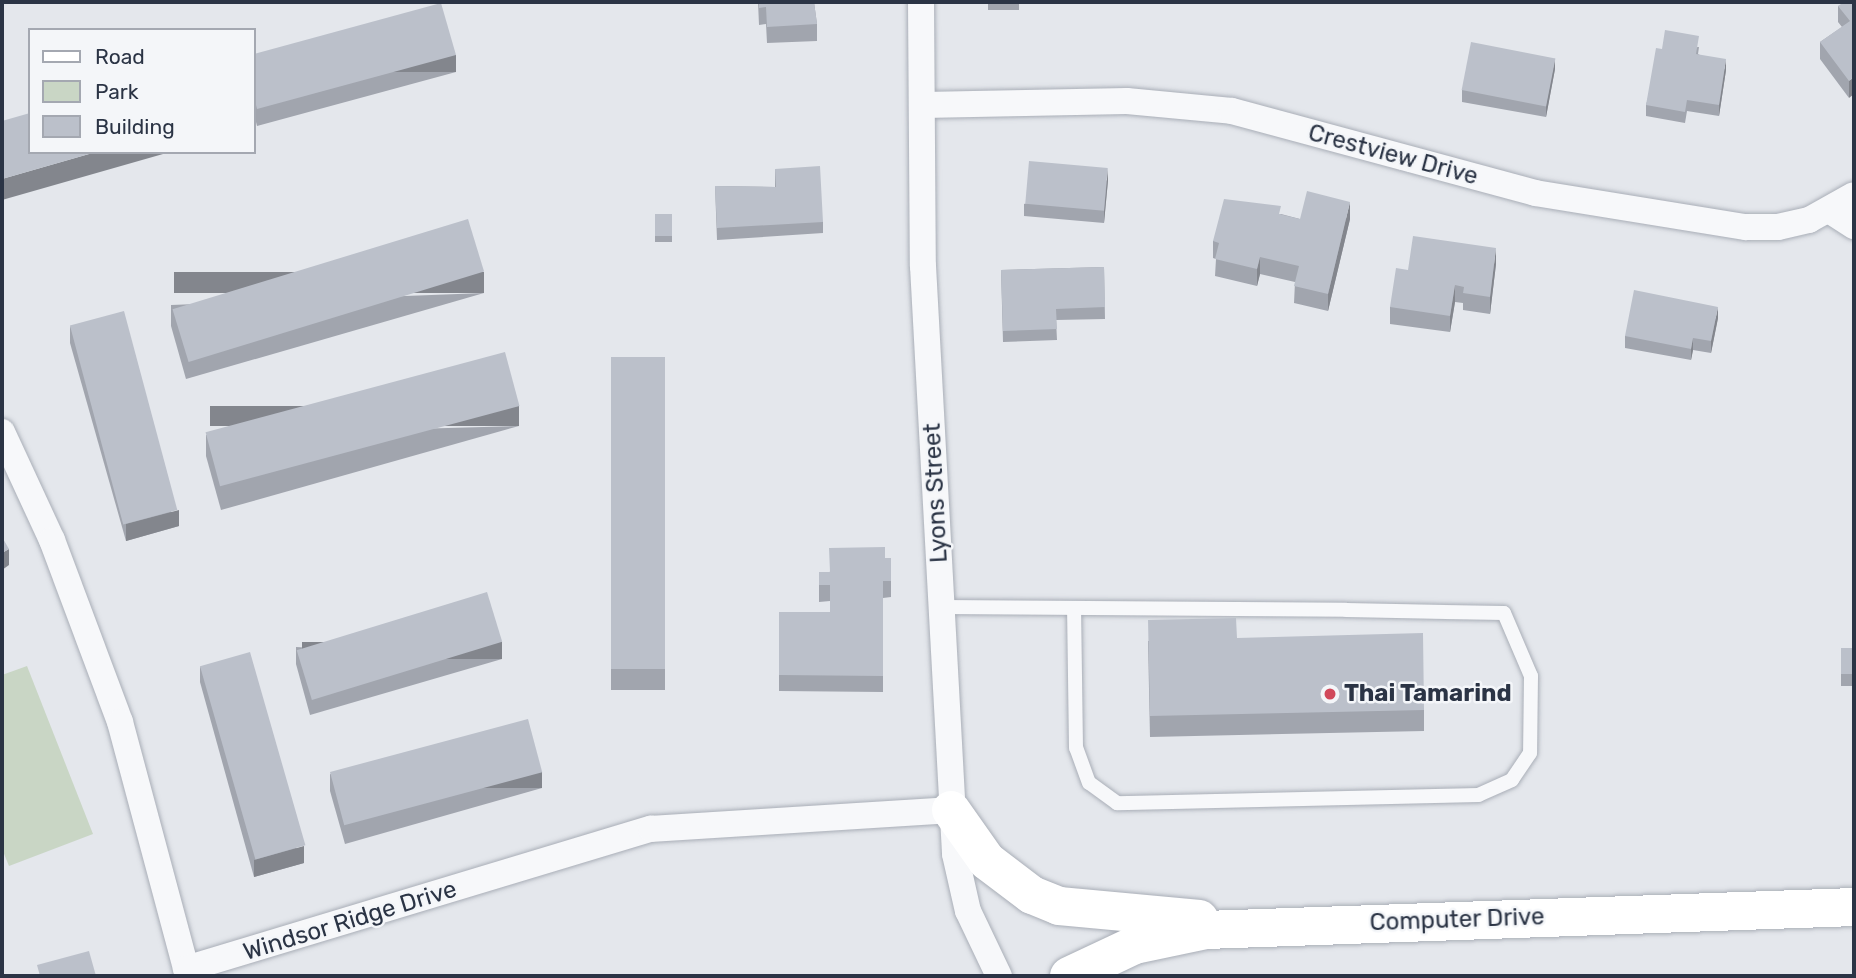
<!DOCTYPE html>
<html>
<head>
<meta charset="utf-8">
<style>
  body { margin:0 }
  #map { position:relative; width:1856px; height:978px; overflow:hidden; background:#e4e7ec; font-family:Rubik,sans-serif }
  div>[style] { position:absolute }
  .green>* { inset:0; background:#c9d6c5 }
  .roads { filter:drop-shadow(0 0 2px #a9aeb7) drop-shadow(0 0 2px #a9aeb7) }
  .lane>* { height:14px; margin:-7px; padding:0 7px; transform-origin:7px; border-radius:7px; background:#f7f8fa }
  .street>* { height:26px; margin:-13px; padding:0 13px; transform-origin:13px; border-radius:13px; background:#f7f8fa }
  .secondary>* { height:38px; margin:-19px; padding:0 19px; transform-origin:19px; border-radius:19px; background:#fff }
  .wall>* { inset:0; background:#a1a5ae; transform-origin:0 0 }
  .shaded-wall>* { inset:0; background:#83868d; transform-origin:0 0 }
  .building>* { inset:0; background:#bbc0ca; transform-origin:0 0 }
  .dots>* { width:19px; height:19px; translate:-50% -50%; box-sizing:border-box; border:4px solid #f4f6f9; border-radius:50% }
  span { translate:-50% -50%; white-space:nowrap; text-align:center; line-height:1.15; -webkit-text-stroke:5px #f4f6f9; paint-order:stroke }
  .street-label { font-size:24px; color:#2b3445 }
  .poi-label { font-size:24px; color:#2b3445; font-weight:700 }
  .left { translate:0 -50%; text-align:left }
  .frame { position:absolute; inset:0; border:4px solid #2b3445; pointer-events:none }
  .legend { position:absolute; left:28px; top:28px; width:228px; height:126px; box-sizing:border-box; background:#f4f6f9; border:2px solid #a4a8b1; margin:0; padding:9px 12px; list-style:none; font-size:21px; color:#2b3445 }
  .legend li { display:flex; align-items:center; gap:14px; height:35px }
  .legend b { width:35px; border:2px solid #a4a8b1 }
</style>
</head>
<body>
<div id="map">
  <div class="green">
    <i style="clip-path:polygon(27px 666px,93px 834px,9px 866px,2px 849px,2px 675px)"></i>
  </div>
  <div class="roads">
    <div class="lane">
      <i style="left:942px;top:607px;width:404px;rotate:0.4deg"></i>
      <i style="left:1346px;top:610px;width:158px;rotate:1.1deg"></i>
      <i style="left:1504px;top:613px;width:69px;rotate:66.8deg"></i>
      <i style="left:1531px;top:676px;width:77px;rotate:90.7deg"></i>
      <i style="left:1530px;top:753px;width:32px;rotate:124deg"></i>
      <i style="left:1512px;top:780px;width:36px;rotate:156deg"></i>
      <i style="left:1479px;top:795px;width:362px;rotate:178.7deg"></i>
      <i style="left:1117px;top:803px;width:34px;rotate:-144deg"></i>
      <i style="left:1089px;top:783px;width:37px;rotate:-110deg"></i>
      <i style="left:1076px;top:748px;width:140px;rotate:-90.8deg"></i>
    </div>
    <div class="street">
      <i style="left:921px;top:2px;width:264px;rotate:89.6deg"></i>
      <i style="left:923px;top:266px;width:589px;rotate:86.88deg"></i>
      <i style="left:955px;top:854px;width:58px;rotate:77.2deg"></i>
      <i style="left:968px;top:911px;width:72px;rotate:64.5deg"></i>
      <i style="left:923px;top:105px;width:204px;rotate:-1.1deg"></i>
      <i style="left:1127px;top:101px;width:105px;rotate:5.4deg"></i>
      <i style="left:1232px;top:111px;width:314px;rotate:15.1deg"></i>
      <i style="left:1535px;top:193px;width:214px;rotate:9.2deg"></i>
      <i style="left:1746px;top:227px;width:32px"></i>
      <i style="left:1778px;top:227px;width:32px;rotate:-13deg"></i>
      <i style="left:1809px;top:220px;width:51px;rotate:-29.1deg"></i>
      <i style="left:1829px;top:210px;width:30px;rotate:33deg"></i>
      <i style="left:2px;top:432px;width:119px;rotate:65.2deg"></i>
      <i style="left:52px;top:540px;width:194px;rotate:69.5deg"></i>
      <i style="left:120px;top:722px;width:256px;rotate:75deg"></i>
      <i style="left:186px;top:969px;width:486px;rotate:-16.8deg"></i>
      <i style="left:651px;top:829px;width:301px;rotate:-3.6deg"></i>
    </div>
    <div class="secondary">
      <i style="left:951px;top:810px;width:62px;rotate:54.8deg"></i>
      <i style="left:987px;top:861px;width:56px;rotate:37.1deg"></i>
      <i style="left:1032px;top:895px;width:29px;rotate:22deg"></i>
      <i style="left:1059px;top:906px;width:141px;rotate:5.3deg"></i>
      <i style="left:1069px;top:976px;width:73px;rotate:-25.2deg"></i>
      <i style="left:1135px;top:945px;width:73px;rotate:-11.9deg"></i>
      <i style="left:1206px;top:930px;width:648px;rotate:-2.03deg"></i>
    </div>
  </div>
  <div class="wall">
    <i style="clip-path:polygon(758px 2px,814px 2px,817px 24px,817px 41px,767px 43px,766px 24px,759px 25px)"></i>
    <i style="clip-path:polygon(988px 2px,1048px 2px,1048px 3px,1019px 2px,1019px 10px,988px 10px)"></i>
    <i style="clip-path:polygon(1854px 2px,1849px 98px,1820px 59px,1820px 42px,1842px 27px,1838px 22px,1838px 6px)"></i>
    <i style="clip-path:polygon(1699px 47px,1698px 54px,1726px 70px,1719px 116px,1687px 111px,1685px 123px,1646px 116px,1646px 105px,1662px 49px)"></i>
    <i style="clip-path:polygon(254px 54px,456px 72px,257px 126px,254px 114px)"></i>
    <i style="clip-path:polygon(1555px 69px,1546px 117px,1462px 102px,1462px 90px)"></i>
    <i style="clip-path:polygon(775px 169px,823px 222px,823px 233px,717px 240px,715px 186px,775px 187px)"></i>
    <i style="clip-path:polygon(1108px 180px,1104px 223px,1024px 216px,1024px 204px)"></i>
    <i style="left:655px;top:214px;width:17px;height:28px"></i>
    <i style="clip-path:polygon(1281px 214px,1300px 219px,1350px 219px,1328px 311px,1294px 303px,1295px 282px,1260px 274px,1257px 286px,1215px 276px,1216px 259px,1213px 258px,1213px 241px)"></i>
    <i style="clip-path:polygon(1496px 264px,1490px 314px,1463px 310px,1463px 303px,1455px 302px,1450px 332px,1390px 324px,1390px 307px)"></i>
    <i style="clip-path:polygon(1104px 267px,1105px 319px,1056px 320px,1057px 340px,1003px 342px,1001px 270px)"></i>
    <i style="clip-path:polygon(484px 293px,186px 379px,171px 326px,171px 305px)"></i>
    <i style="clip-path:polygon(1718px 318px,1711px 353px,1693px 350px,1691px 360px,1625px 348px,1625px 336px)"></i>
    <i style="clip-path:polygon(70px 326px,179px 526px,126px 541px,70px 343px)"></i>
    <i style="left:611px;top:357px;width:54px;height:333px"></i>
    <i style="clip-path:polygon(519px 426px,221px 510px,206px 456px,206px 435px)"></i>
    <i style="clip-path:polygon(885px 558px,891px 558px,891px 597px,883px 598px,883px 692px,779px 691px,779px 612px,830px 612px,830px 601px,819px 602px,819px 572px,829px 572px)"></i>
    <i style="clip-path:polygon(1237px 638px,1424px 710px,1424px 731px,1150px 737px,1148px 641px)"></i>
    <i style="clip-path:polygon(296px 647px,502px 659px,310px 715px,296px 664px)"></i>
    <i style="left:1841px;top:648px;width:13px;height:38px"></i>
    <i style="clip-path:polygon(200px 666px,304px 863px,254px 877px,200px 682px)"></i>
    <i style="clip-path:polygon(330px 774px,542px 788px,345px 844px,330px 791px)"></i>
  </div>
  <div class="shaded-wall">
    <i style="left:456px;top:55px;width:17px;height:206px;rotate:90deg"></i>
    <i style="clip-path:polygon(1555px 58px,1555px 69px,1546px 117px,1546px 105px)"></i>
    <i style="clip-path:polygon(1726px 59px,1726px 70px,1719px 116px,1719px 105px)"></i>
    <i style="clip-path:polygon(1854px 77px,1854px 94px,1849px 98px,1849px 81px)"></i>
    <i style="clip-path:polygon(96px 152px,170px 152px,2px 200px,2px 179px)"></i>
    <i style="clip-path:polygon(1108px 168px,1108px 180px,1104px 223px,1104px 212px)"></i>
    <i style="clip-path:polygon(1350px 202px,1350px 219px,1328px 311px,1328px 294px)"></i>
    <i style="clip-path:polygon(1496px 248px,1496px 264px,1490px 314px,1490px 297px)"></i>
    <i style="clip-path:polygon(1260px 257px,1260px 274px,1257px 286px,1257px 269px)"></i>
    <i style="left:484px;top:272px;width:21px;height:310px;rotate:90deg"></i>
    <i style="clip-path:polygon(1455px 285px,1455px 302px,1450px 332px,1450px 316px)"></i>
    <i style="clip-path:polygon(1718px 307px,1718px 318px,1711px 353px,1711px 341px)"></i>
    <i style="clip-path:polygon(1693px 338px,1693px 350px,1691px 360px,1691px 349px)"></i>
    <i style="left:519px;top:406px;width:20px;height:309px;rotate:90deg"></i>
    <i style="clip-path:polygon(179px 510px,179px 526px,126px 541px,126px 524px)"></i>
    <i style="clip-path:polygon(9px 549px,9px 565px,2px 570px,2px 553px)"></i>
    <i style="left:502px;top:642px;width:17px;height:200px;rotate:90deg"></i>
    <i style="left:542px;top:772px;width:16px;height:205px;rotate:90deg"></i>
    <i style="clip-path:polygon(304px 846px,304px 863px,254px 877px,254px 860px)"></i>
  </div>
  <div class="building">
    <i style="clip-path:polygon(759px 2px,814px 2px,817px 24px,767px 27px,766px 7px,759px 8px)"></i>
    <i style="clip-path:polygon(1844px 2px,1854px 2px,1854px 77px,1849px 81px,1820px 42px,1850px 21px,1838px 6px)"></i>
    <i style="clip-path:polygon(441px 3px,456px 55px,257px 109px,254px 97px,254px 54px)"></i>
    <i style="clip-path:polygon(1665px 30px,1699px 36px,1696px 54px,1726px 59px,1719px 105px,1687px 100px,1685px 112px,1646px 105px,1656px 48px,1662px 49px)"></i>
    <i style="left:1471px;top:42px;width:86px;height:49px;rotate:11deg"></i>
    <i style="clip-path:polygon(30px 113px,30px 152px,96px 152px,2px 179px,2px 121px)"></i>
    <i style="left:1029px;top:161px;width:79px;height:43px;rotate:5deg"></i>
    <i style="clip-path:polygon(820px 166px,823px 222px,717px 228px,715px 186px,776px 187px,775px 169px)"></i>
    <i style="clip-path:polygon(1307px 191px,1350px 202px,1328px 294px,1294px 286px,1299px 266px,1260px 257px,1257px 269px,1215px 259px,1219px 243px,1213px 241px,1224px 199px,1281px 206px,1279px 214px,1300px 219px)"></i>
    <i style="left:655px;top:214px;width:17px;height:22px"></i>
    <i style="left:468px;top:219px;width:55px;height:309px;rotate:73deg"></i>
    <i style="clip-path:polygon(1413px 236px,1496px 248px,1490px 297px,1463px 293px,1464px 287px,1455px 285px,1450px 316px,1390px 307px,1396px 268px,1408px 270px)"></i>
    <i style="clip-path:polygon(1104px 267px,1105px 307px,1056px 309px,1057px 329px,1003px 331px,1001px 270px)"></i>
    <i style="clip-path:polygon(1634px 290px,1718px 307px,1711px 341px,1693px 338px,1691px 349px,1625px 336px)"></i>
    <i style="left:124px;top:311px;width:206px;height:56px;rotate:75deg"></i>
    <i style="left:505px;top:352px;width:56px;height:310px;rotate:75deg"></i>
    <i style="left:611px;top:357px;width:54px;height:312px"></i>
    <i style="clip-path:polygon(2px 537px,9px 549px,2px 553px)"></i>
    <i style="clip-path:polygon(885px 547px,885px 558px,891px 558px,891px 581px,883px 581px,883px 676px,779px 675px,779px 612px,830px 612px,830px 585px,819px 585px,819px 572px,830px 572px,829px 548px)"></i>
    <i style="left:487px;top:592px;width:52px;height:199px;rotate:73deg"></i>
    <i style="clip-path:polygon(1236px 618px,1237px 638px,1423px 633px,1424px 710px,1150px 716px,1148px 620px)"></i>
    <i style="left:1841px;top:648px;width:13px;height:26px"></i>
    <i style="left:250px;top:652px;width:201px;height:52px;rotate:74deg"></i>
    <i style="left:528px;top:719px;width:55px;height:205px;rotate:75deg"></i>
    <i style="clip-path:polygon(89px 951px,96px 976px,40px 976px,37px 965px)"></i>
  </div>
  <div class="dots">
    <i style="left:1330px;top:694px;background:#d1495b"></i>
  </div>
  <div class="street-label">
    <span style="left:1393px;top:155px;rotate:15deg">Crestview Drive</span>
    <span style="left:936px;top:493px;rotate:-93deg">Lyons Street</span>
    <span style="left:1457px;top:920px;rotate:-2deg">Computer Drive</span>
    <span style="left:350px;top:921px;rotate:-17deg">Windsor Ridge Drive</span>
  </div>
  <div class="poi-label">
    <span class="left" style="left:1344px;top:694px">Thai Tamarind</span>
  </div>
  <div class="frame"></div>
  <ul class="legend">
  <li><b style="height:9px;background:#fff"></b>Road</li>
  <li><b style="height:19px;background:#c9d6c5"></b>Park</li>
  <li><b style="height:19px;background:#bbc0ca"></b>Building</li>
  </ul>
</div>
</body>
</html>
